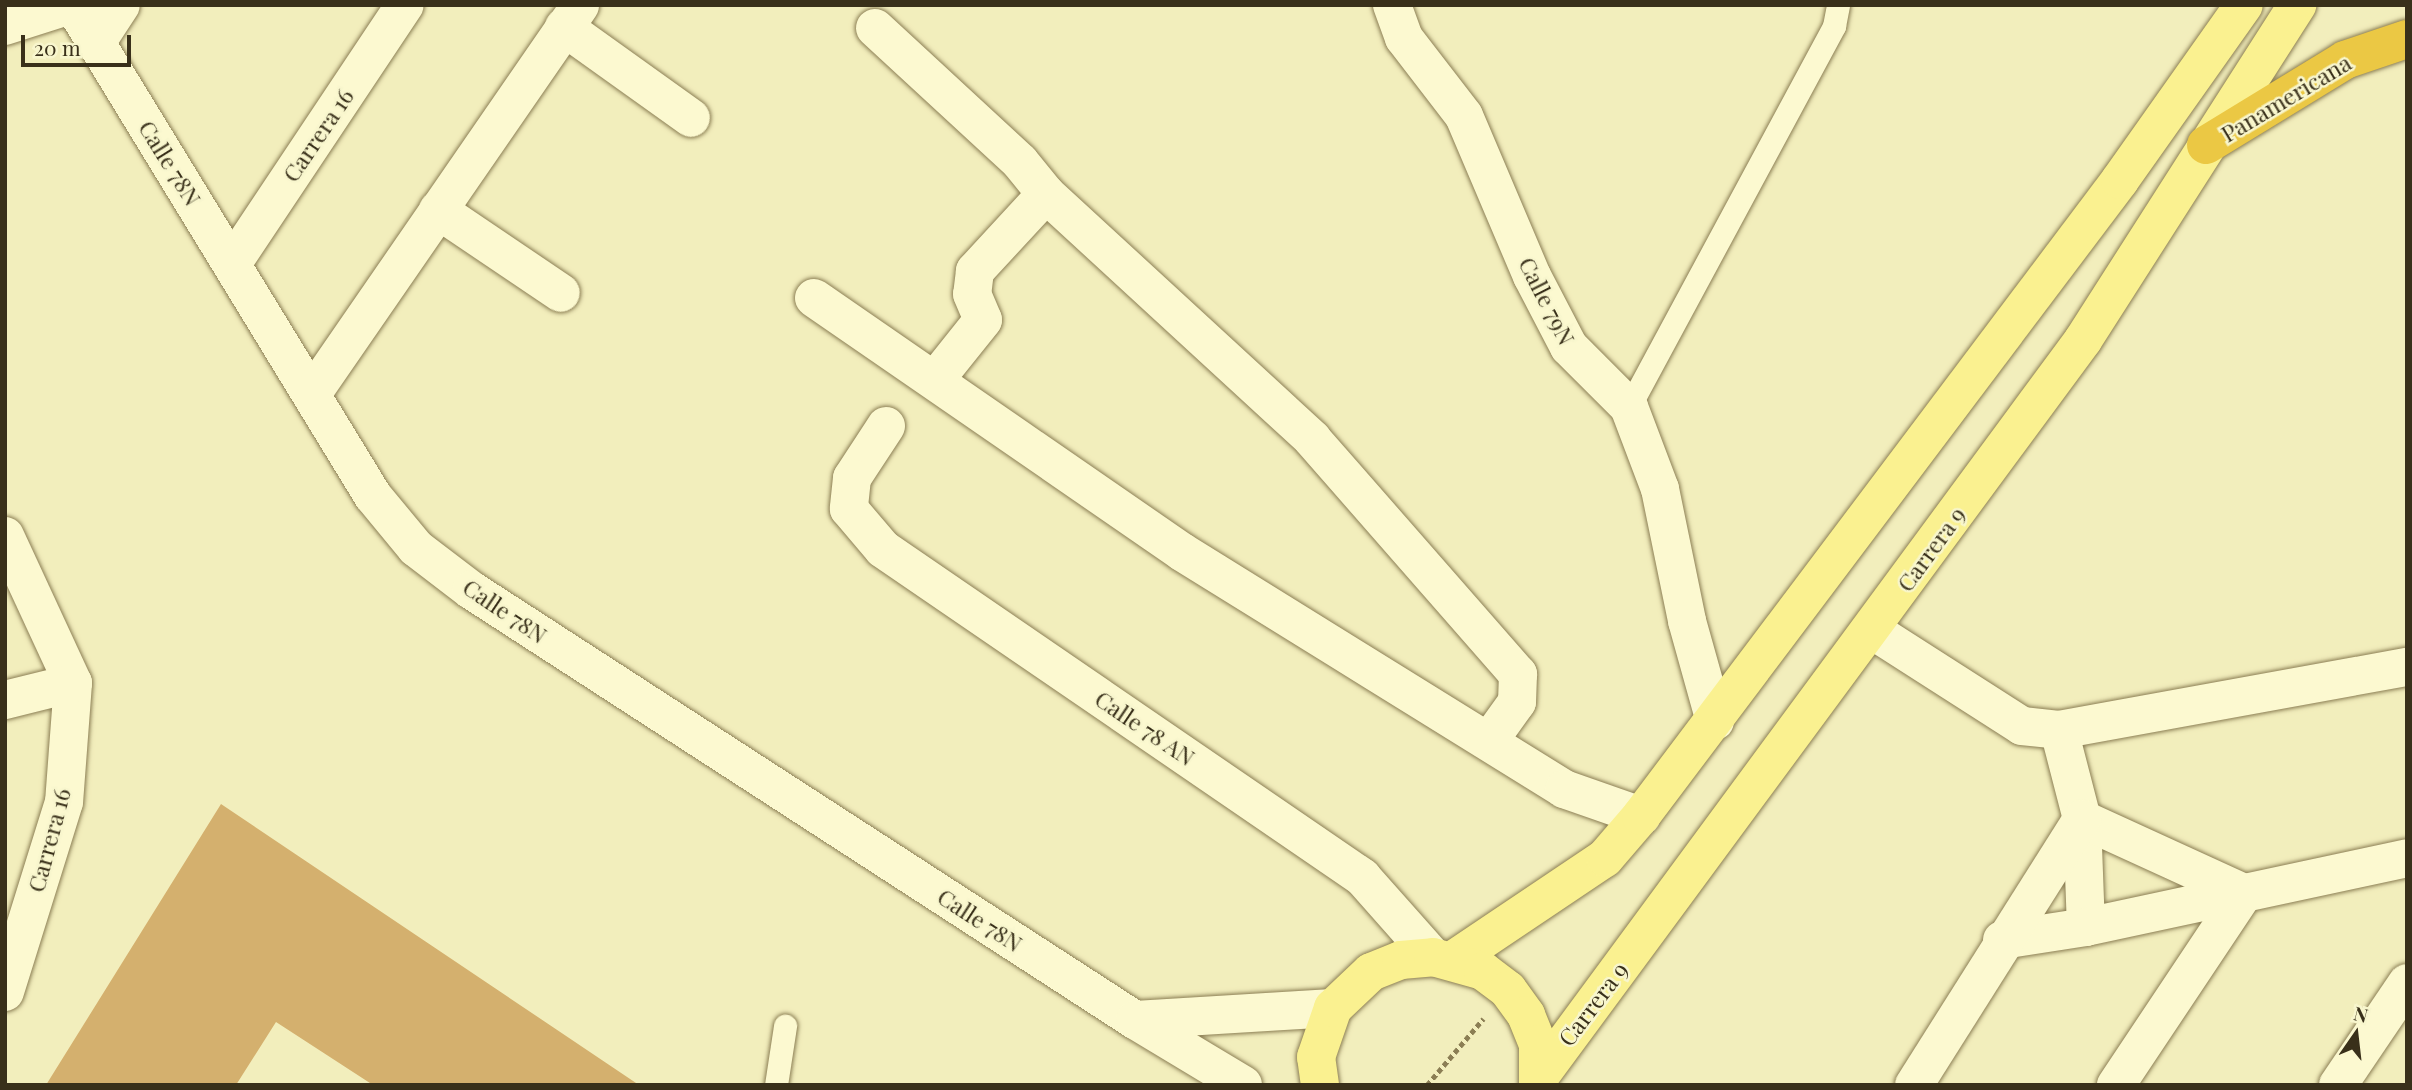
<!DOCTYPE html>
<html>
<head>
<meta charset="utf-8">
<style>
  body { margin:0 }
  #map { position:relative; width:2412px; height:1090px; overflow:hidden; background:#f2eebc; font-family:"Playfair Display",serif }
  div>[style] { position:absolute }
  .building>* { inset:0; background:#d4b06e }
  .path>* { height:4.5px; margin-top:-2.25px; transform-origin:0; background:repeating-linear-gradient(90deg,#8b7e54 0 5px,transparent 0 8.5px) }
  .roads { filter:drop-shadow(0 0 2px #8b7e54) drop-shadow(0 0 2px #8b7e54) }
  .lane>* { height:23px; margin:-11.5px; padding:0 11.5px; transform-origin:11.5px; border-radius:11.5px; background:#fcf9d0 }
  .street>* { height:38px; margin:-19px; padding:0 19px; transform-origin:19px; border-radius:19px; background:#fcf9d0 }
  .primary>* { height:38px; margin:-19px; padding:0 19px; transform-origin:19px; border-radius:19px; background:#faf190 }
  .highway>* { height:38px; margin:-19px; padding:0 19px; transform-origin:19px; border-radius:19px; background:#ebc844 }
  span { translate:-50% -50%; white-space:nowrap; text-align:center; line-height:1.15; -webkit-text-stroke:5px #f8f6cd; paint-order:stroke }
  .street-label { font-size:23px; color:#39301a }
  .frame { position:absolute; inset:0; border:7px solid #39301a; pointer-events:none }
  .north { position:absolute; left:2321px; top:999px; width:70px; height:70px; -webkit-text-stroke:5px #f8f6cd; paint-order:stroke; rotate:14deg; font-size:19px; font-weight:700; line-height:28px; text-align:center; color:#39301a }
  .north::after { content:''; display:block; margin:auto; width:24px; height:32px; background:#39301a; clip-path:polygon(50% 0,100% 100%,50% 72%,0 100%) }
  .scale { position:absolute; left:21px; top:35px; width:110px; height:32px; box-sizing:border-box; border:4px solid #39301a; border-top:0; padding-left:9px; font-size:21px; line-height:24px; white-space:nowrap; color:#39301a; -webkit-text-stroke:5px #f8f6cd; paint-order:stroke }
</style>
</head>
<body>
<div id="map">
  <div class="building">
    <i style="clip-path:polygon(221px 804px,639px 1085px,373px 1085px,276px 1022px,236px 1085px,46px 1085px)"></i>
  </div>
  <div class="path">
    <i style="left:1427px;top:1085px;width:87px;rotate:-49.7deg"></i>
  </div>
  <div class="roads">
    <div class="lane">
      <i style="left:1629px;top:407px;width:433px;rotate:-61.7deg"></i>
      <i style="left:1834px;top:26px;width:21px;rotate:-79deg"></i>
      <i style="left:776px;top:1085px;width:60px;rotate:-81.3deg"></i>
    </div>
    <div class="street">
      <i style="left:73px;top:5px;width:575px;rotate:58.58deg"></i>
      <i style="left:373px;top:496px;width:67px;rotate:50.4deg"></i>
      <i style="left:416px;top:548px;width:69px;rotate:37.4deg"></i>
      <i style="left:471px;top:590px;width:791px;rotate:32.93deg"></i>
      <i style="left:1135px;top:1020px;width:126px;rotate:31deg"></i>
      <i style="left:1392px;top:5px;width:35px;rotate:70deg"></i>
      <i style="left:1404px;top:38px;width:98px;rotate:52.4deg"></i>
      <i style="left:1464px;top:116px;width:174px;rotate:67deg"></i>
      <i style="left:1532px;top:276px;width:80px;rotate:62.5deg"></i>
      <i style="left:1569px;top:347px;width:85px;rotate:45deg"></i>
      <i style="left:1629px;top:407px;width:88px;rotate:69.3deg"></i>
      <i style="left:1660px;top:489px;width:135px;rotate:78.4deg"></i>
      <i style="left:1687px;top:621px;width:104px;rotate:74.4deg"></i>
      <i style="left:5px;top:26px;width:69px;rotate:-17.7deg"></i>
      <i style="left:564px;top:27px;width:156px;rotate:35.6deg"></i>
      <i style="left:875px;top:28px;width:197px;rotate:42.7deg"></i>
      <i style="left:1020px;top:162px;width:41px;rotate:50.9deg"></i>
      <i style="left:1046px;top:194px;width:105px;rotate:132.7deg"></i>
      <i style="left:975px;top:271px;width:23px;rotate:97deg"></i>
      <i style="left:972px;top:294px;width:28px;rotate:67deg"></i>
      <i style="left:983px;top:320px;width:77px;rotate:128.7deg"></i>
      <i style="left:96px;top:43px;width:45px;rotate:-56.7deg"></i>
      <i style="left:1046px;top:194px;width:362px;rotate:42.6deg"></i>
      <i style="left:1312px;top:439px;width:313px;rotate:48.8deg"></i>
      <i style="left:1518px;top:674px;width:28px;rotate:92deg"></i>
      <i style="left:1517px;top:702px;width:48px;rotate:125.7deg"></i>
      <i style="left:438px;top:210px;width:148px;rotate:34deg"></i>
      <i style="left:232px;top:264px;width:311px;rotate:-56.3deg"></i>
      <i style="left:814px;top:298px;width:447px;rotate:34.6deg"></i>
      <i style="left:1182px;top:552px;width:450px;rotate:31.8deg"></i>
      <i style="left:1564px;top:789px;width:82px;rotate:19.3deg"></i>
      <i style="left:312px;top:394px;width:472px;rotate:-55.4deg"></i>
      <i style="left:886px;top:426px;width:62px;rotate:123.2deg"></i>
      <i style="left:852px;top:478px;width:31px;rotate:96deg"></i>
      <i style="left:849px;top:509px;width:52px;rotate:49.6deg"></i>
      <i style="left:883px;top:549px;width:581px;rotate:34.4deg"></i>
      <i style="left:1362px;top:877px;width:107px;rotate:48.4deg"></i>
      <i style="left:5px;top:536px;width:162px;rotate:65.2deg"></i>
      <i style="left:73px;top:683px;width:119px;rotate:94.3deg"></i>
      <i style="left:64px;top:802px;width:199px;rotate:107.3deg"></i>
      <i style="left:1872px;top:630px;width:178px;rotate:32.6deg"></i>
      <i style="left:2022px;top:726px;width:37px;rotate:6deg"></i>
      <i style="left:2059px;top:730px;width:354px;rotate:-10.3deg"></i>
      <i style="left:5px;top:700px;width:70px;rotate:-14deg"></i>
      <i style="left:2059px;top:730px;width:92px;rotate:75.5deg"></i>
      <i style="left:2082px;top:819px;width:108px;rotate:87.9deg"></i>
      <i style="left:2082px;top:819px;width:178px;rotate:24.6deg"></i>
      <i style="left:2244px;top:893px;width:231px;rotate:123.7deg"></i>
      <i style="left:2002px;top:940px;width:85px;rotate:-8.8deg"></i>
      <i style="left:2086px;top:927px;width:328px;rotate:-12.1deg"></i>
      <i style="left:1135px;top:1020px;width:198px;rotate:-3.5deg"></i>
      <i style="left:1914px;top:1085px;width:315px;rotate:-57.7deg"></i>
      <i style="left:2338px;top:1085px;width:123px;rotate:-55.9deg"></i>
    </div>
    <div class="primary">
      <i style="left:1453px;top:960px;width:183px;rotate:-33.9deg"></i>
      <i style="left:1605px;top:858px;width:55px;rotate:-49.4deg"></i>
      <i style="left:1641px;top:816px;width:796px;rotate:-53.01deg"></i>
      <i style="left:2120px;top:180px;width:214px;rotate:-54.7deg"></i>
      <i style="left:1540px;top:1076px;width:915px;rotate:-53.58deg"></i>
      <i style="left:2083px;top:340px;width:398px;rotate:-57.4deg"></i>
      <i style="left:1320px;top:1085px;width:28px;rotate:-98deg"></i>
      <i style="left:1316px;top:1057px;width:52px;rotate:-70.9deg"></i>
      <i style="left:1333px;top:1008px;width:52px;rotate:-43.5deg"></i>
      <i style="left:1371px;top:972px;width:32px;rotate:-22deg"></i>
      <i style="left:1401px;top:960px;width:32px;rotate:-5deg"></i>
      <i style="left:1433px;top:957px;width:52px;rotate:15.6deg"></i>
      <i style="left:1483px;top:971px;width:31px;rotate:37deg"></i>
      <i style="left:1508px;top:990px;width:31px;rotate:54deg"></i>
      <i style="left:1526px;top:1015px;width:31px;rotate:68deg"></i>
      <i style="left:1538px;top:1044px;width:41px;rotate:90deg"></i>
    </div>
    <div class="highway">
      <i style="left:2206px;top:145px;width:163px;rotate:-31.4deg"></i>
      <i style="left:2345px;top:60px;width:65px;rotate:-18.7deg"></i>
    </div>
  </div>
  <div class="street-label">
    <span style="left:2286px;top:98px;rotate:-31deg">Panamericana</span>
    <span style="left:318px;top:135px;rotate:-56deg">Carrera 16</span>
    <span style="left:170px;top:163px;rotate:58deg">Calle 78N</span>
    <span style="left:1547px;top:301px;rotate:63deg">Calle 79N</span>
    <span style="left:1931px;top:549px;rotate:-54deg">Carrera 9</span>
    <span style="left:505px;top:611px;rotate:34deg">Calle 78N</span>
    <span style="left:1145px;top:728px;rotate:34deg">Calle 78 AN</span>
    <span style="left:49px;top:840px;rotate:-75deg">Carrera 16</span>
    <span style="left:980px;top:920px;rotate:33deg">Calle 78N</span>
    <span style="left:1593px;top:1004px;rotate:-53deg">Carrera 9</span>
  </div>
  <div class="frame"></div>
  <div class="north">N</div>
  <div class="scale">20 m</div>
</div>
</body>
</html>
